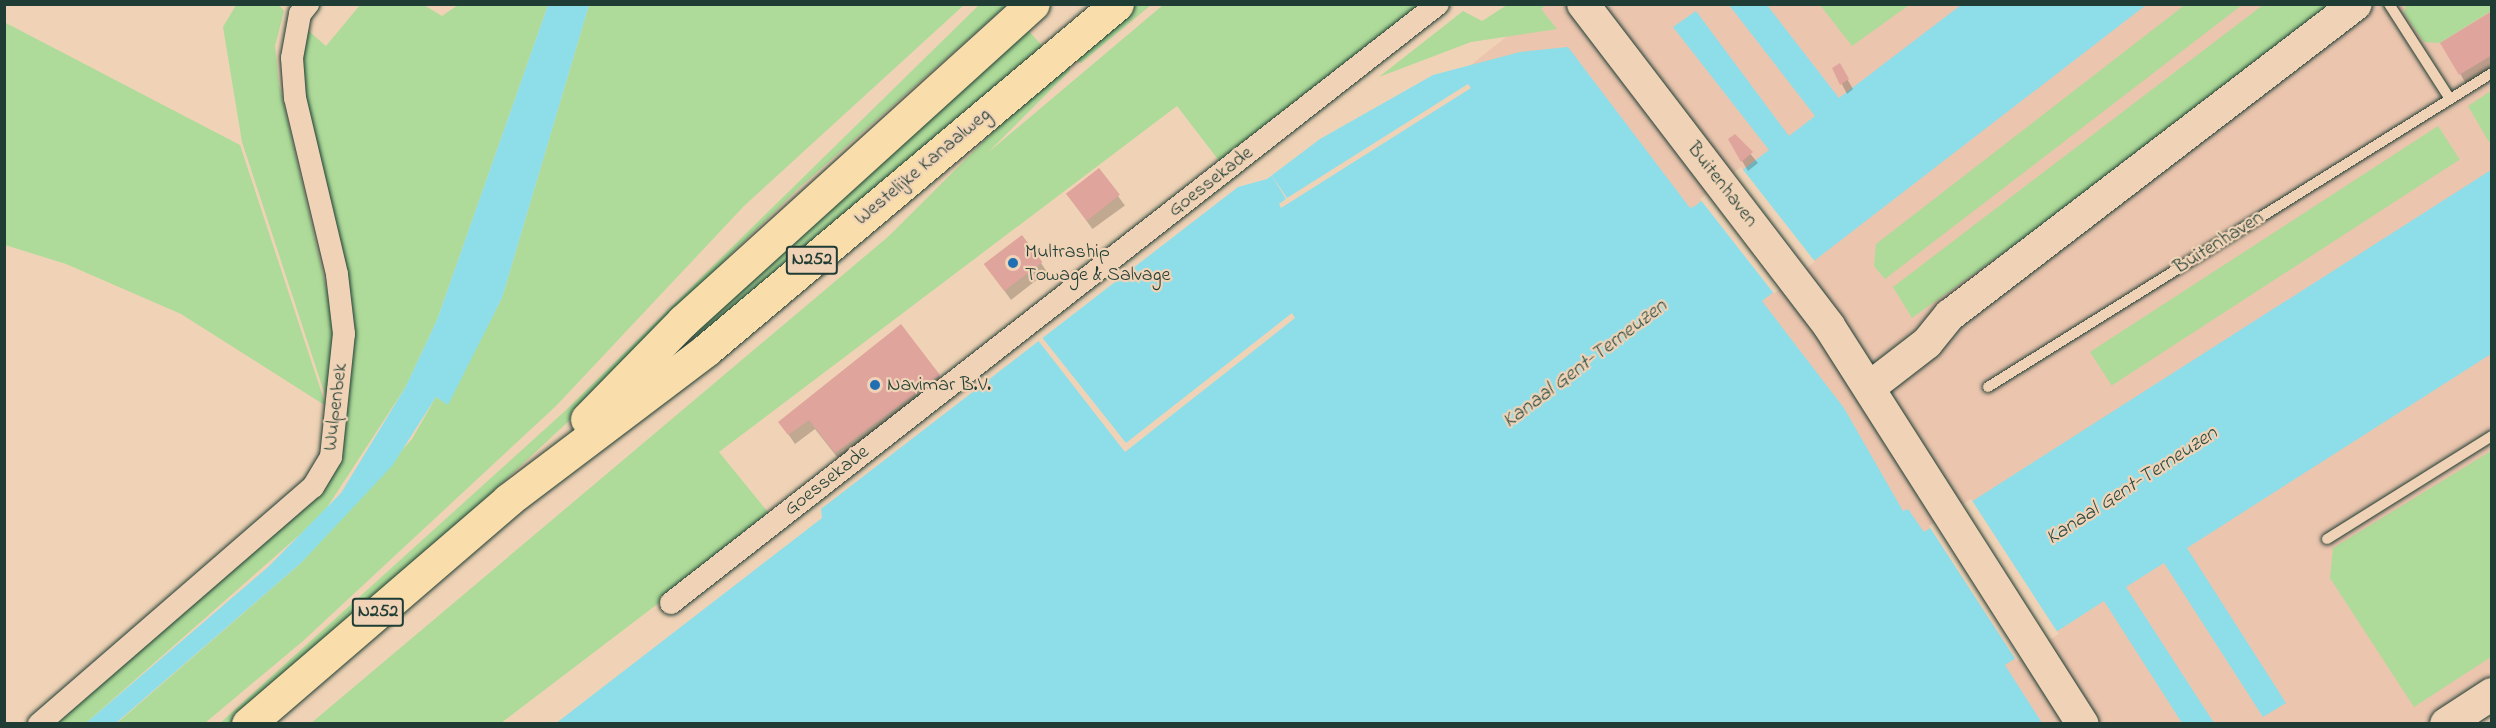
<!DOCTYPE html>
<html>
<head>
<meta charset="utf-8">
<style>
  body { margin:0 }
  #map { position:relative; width:2496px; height:728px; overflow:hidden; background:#f0d3b6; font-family:"Indie Flower",sans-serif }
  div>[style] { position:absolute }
  .built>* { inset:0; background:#ebc5ae }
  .green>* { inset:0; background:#aedb99; transform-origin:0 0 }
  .water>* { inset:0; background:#8edee9 }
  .pier>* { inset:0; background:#f0d3b6; transform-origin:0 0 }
  .shadow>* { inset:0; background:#0003; transform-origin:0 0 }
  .building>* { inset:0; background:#dfa59d; transform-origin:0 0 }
  .roads { filter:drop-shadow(0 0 2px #1f3d34) drop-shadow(0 0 2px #1f3d34) }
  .service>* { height:10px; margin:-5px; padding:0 5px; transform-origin:5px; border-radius:5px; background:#f0d3b6 }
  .minor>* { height:22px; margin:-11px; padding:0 11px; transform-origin:11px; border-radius:11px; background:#f0d3b6 }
  .secondary>* { height:32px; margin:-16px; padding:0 16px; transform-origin:16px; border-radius:16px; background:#f0d3b6 }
  .primary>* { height:33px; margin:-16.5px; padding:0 16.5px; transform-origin:16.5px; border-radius:16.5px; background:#f9deab }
  .dots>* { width:16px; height:16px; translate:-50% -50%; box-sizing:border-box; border:3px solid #f0d3b6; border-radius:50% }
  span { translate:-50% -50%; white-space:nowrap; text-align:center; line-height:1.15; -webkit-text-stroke:4.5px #f0d3b6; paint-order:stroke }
  .shield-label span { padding:2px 4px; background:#f0d3b6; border:2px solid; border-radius:4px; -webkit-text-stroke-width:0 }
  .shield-label { font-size:18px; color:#1f3d34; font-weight:700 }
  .street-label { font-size:20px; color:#1f3d34 }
  .poi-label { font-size:20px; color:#1f3d34 }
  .left { translate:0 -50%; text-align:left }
  .water-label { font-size:21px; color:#2a4d46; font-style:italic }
  .frame { position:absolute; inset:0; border:6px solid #1f3d34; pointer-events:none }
</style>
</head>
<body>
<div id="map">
  <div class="built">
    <i style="clip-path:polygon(1546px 5px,2491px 5px,2491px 723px,645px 724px)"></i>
  </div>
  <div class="green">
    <i style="clip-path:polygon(2186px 4px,2242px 5px,1885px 279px,1874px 266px,1876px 244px)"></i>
    <i style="clip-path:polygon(236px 5px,279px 5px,284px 11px,275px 46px,279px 84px,335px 326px,329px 407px,242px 142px,223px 27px)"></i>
    <i style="clip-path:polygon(360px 5px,424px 5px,442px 16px,458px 5px,548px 5px,437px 320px,405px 388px,322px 515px,86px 723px,37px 724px,303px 501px,346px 398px,300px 95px,303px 26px,326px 46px)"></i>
    <i style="clip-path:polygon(589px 5px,964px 5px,744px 206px,556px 406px,303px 641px,205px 723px,116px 724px,301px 563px,412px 439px,436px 397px,447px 404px,502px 298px)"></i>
    <i style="clip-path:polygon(979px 5px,1007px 5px,800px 187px,728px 257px,639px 356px,304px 667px,237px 723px,219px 724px,565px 411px)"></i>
    <i style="clip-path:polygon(1133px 5px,1151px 5px,1081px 63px,1069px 57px)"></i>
    <i style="clip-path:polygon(1163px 5px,1424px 5px,1220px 162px,1177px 106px,719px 452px,772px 517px,501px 723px,310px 724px)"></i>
    <i style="clip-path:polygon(1507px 5px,1546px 5px,1541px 9px,1557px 29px,1471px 42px,1379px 77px,1463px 11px,1482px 21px)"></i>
    <i style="clip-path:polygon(1820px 5px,1909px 5px,1852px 46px)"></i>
    <i style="clip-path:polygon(2263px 5px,2334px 5px,2189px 120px,1912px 318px,1893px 287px)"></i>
    <i style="clip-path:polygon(2406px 5px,2491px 5px,2491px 11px,2440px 43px,2424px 42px,2404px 13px)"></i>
    <i style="clip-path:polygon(4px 22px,240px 145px,326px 406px,181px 314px,66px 264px,5px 245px)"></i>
    <i style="clip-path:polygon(1026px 28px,1045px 49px,699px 338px,694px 332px)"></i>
    <i style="left:1063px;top:62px;width:11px;height:1031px;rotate:45deg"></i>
    <i style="clip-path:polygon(2491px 91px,2491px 141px,2489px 142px,2468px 106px)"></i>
    <i style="left:2438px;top:126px;width:40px;height:415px;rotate:57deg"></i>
    <i style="clip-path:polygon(2491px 451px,2491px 657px,2414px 707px,2330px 578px,2333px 548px)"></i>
  </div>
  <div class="water">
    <i style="clip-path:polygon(548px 5px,589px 5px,502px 298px,448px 405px,436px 397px,392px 466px,301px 563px,116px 723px,86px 723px,268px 567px,341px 493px,405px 388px,437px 320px)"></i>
    <i style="clip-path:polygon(1729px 5px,1767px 5px,1839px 98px,1961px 5px,2146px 5px,1762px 301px,1844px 408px,1903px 511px,1908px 509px,1924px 532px,2491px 170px,2491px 354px,2187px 548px,2286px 703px,2263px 717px,2164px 563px,2126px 587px,2214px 723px,2182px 723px,2104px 601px,2005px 665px,2042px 723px,555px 724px,822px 518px,821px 509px,1238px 187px,1267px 179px,1320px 139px,1433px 75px,1520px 52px,1568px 47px,1690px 208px,1695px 206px,1769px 150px,1673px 27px,1696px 11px,1789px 136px,1815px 116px)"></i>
  </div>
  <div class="pier">
    <i style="clip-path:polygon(1468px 84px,1471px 88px,1281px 208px,1279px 204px,1286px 199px,1270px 173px,1287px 198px)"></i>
    <i style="left:1741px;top:167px;width:120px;height:52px;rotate:52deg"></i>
    <i style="clip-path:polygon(1292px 313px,1295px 318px,1125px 452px,1037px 339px,1041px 336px,1126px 443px)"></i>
    <i style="left:1971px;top:499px;width:161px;height:50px;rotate:57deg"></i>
  </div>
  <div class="shadow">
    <i style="clip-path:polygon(2492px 13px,2492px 73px,2468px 87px,2442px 43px)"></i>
    <i style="clip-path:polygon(1839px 65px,1853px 89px,1847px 94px,1834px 69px)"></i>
    <i style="clip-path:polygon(1735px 136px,1758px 163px,1748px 171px,1730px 140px)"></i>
    <i style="left:1099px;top:170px;width:44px;height:40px;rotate:54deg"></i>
    <i style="clip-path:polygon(1041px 263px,1047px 272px,1011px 300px,986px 265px)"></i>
    <i style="clip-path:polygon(939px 375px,944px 385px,841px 462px,815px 429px,795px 444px,780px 422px)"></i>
  </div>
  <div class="building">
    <i style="clip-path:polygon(2492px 11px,2492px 55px,2459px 75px,2440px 43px)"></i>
    <i style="clip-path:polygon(1840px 63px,1849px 79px,1840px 85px,1832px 68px)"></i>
    <i style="clip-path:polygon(1735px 134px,1753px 152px,1741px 162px,1728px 139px)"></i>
    <i style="left:1099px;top:168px;width:34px;height:42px;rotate:52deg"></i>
    <i style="left:1022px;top:235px;width:34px;height:48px;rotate:53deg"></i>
    <i style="clip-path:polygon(901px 324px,940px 375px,835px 453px,809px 420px,788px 435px,778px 422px)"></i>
  </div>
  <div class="roads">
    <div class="service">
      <i style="left:2389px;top:4px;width:113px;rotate:57.3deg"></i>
      <i style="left:1988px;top:387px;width:594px;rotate:-31.92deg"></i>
      <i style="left:2327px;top:539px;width:195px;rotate:-32deg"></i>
    </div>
    <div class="minor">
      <i style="left:671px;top:603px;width:973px;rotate:-37.99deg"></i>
      <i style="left:39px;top:724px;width:362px;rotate:-40.9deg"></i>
      <i style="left:313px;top:487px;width:35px;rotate:-59deg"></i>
      <i style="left:331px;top:457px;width:124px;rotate:-84deg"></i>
      <i style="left:344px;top:334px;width:60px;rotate:-96.7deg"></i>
      <i style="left:337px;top:274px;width:181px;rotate:-103.4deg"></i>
      <i style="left:295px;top:98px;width:40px;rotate:-94.3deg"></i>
      <i style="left:292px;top:58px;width:45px;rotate:-79.7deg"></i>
      <i style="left:300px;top:14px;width:13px;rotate:-51deg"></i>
    </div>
    <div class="secondary">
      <i style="left:1583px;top:4px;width:405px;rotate:52.6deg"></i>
      <i style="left:1829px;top:326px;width:472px;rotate:57.5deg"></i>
      <i style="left:1870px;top:387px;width:72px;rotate:-37.7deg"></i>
      <i style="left:1927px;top:343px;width:36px;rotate:-51deg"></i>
      <i style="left:1950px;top:315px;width:511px;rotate:-37.45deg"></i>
      <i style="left:2446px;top:724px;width:55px;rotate:-33.1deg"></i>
    </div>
    <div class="primary">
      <i style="left:587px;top:419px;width:137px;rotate:-45.6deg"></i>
      <i style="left:683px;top:321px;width:472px;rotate:-42.2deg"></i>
      <i style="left:248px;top:724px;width:343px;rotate:-40.7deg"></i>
      <i style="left:508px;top:500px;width:248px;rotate:-37.1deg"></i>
      <i style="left:706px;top:350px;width:537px;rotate:-40.09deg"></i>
    </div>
  </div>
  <div class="dots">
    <i style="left:1013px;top:263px;background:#1f6fb2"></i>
    <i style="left:875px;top:385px;background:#1f6fb2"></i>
  </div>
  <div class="shield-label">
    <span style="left:812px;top:260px">N252</span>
    <span style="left:378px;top:612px">N252</span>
  </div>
  <div class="street-label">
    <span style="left:923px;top:167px;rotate:-40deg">Westelijke Kanaalweg</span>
    <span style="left:1211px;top:182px;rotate:-38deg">Goessekade</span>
    <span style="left:1722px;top:185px;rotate:52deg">Buitenhaven</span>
    <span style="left:2219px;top:243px;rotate:-32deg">Buitenhaven</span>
    <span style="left:336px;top:407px;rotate:-83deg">Wulpenbek</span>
    <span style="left:827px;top:481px;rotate:-38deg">Goessekade</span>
  </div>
  <div class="poi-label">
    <span class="left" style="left:1025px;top:264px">Multraship<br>Towage &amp; Salvage</span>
    <span class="left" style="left:887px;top:385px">Navimar B.V.</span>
  </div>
  <div class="water-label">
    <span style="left:1585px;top:364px;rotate:-37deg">Kanaal Gent-Terneuzen</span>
    <span style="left:2132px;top:486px;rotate:-33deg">Kanaal Gent-Terneuzen</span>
  </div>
  <div class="frame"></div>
</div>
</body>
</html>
